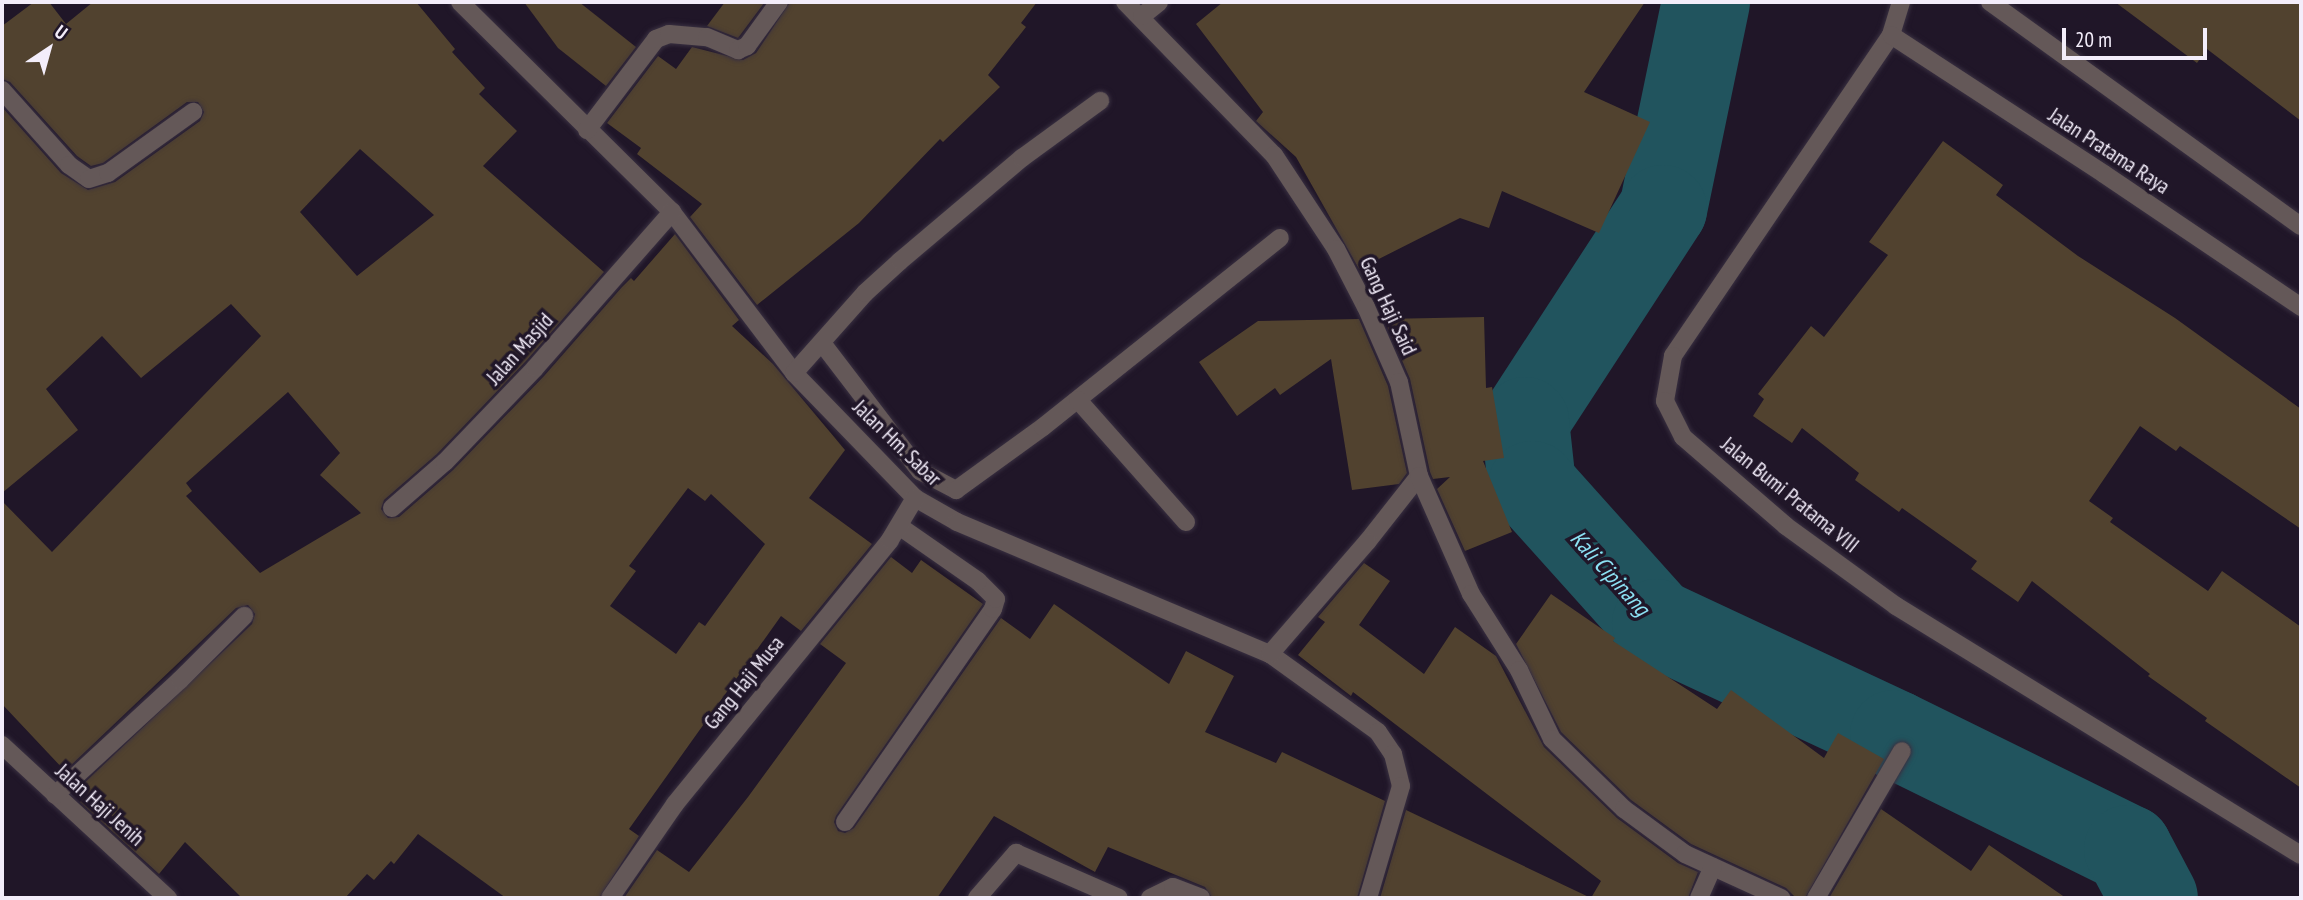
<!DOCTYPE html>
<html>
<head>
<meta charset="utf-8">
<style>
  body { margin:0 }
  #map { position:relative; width:2303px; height:900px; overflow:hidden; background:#201628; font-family:"PT Sans Narrow",sans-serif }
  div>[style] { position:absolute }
  .river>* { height:88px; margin:-44px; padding:0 44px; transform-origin:44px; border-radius:44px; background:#21545e }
  .building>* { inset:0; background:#51422f }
  .roads { filter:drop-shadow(0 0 2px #393041) drop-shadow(0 0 2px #393041) }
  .minor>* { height:18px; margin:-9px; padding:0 9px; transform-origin:9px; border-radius:9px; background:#645858 }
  span { translate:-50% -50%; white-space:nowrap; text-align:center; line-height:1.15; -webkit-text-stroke:7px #201628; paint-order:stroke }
  .street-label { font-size:21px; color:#f3edfa }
  .water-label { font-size:23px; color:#8ce1f3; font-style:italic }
  .frame { position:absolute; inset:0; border:4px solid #f3edfa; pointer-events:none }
  .north { position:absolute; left:14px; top:14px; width:70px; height:70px; -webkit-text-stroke:5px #201628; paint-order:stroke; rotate:36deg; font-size:19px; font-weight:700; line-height:28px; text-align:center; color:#f3edfa }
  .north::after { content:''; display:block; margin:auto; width:24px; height:32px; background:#f3edfa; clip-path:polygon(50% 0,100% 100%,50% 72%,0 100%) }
  .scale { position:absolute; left:2062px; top:28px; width:145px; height:32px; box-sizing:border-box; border:4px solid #f3edfa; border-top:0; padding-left:9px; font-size:21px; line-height:24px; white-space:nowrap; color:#f3edfa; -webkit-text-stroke:5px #201628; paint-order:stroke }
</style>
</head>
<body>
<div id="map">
  <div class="river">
    <i style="left:1706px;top:2px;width:211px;rotate:101.7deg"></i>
    <i style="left:1663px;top:209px;width:253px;rotate:123.1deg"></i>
    <i style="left:1525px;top:421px;width:64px;rotate:83.8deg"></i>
    <i style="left:1532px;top:485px;width:186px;rotate:48.1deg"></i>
    <i style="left:1656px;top:623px;width:263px;rotate:25deg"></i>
    <i style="left:1894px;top:734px;width:261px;rotate:26.2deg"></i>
    <i style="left:2128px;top:849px;width:55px;rotate:62deg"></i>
  </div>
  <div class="building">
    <i style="clip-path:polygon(evenodd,34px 2px,49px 2px,66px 24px,93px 2px,416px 2px,455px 49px,452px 52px,485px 88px,479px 94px,517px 131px,483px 166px,604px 272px,527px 360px,437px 454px,384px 500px,381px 509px,388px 518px,399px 517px,453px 470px,544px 376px,622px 287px,631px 278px,634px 281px,675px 234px,739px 320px,732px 326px,773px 364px,845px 450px,809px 498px,872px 544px,801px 631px,781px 616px,629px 829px,639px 836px,599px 898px,506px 898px,418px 834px,394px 864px,391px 861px,374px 880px,367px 874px,345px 898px,242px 898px,185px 842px,159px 874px,80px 802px,87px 795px,80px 787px,252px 624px,255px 614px,248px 605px,236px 608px,65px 771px,2px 704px,2px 501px,52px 552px,261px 336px,231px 304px,141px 378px,102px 336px,46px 389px,78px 430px,2px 493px,2px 107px,61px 173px,88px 190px,115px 182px,200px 121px,204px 112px,198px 102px,187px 102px,103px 163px,91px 166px,77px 156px,10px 82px,2px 79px,2px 26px,34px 2px,360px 149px,434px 215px,357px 276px,300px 212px,360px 149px,34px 2px,288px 392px,340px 453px,320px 475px,361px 513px,260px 573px,186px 496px,192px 491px,186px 483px,288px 392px,34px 2px,688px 488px,705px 501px,711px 494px,765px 544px,705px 626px,699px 622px,676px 654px,610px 606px,636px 571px,629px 566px,688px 488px)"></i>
    <i style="clip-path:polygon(524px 2px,579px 2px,636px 47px,606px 86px,558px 48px)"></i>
    <i style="clip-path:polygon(725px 2px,765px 2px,738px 38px,707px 26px)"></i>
    <i style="clip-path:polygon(790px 2px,1037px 2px,1021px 23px,1026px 27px,988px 75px,1000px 87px,943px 142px,940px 139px,859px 223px,757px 305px,690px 217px,702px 204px,637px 154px,641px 148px,607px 123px,658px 56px,676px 69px,692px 47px,743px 60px,756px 53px)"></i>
    <i style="clip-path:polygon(1223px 2px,1645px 2px,1584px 92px,1650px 122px,1599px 233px,1502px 191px,1489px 228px,1460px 218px,1359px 269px,1296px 157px,1256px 121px,1263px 112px,1196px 24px)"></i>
    <i style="clip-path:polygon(2115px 2px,2301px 2px,2301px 121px,2207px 49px,2197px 63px)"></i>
    <i style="clip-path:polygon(1943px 141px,2003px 185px,1996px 195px,2078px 256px,2175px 318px,2301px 409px,2301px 529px,2180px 446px,2176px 451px,2140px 426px,2089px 501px,2113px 518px,2110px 522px,2208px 591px,2222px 571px,2301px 627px,2301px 788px,2205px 721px,2207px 718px,2148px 676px,2150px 674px,2032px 581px,2018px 602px,1971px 569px,1977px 561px,1902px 508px,1899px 512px,1855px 480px,1859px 473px,1802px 428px,1792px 443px,1753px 416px,1764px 399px,1758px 394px,1811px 326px,1824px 337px,1888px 255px,1869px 242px)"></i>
    <i style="clip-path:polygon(1484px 317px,1486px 388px,1492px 387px,1504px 458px,1483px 461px,1512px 532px,1465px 551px,1437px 489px,1450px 477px,1433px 479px,1430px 472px,1410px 379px,1384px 319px)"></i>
    <i style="clip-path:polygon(1359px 319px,1388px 386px,1407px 473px,1399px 484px,1352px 490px,1331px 359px,1280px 395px,1275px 388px,1237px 416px,1199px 362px,1258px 321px)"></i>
    <i style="clip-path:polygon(891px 557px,912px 573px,921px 560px,983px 604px,836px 816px,834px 822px,838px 831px,845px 833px,854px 828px,1001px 618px,1030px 639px,1054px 604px,1169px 684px,1186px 651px,1234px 676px,1205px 732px,1276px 763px,1282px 752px,1385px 801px,1357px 898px,1212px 898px,1205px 887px,1108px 847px,1095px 872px,994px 816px,937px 898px,624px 898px,657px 850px,689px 872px,748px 797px,846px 663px,820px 644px)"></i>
    <i style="clip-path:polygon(1364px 563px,1390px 581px,1359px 625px,1424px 674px,1455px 627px,1496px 656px,1544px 747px,1617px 818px,1678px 863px,1698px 872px,1688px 898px,1380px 898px,1406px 810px,1591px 898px,1601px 881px,1353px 692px,1351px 696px,1298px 655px,1325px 622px,1318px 617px)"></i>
    <i style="clip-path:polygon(1551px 594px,1615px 638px,1613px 641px,1717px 709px,1731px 690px,1824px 758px,1838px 733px,1884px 759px,1805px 898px,1796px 898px,1786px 888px,1691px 844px,1631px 800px,1561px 732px,1516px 644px)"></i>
    <i style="clip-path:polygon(1881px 809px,1971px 871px,1989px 845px,2066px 898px,1829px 898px)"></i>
  </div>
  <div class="roads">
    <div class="minor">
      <i style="left:460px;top:2px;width:298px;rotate:44.7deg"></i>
      <i style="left:672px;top:212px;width:202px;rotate:52.8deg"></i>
      <i style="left:794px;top:373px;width:174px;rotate:45.9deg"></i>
      <i style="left:915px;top:498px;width:48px;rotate:29.7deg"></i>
      <i style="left:957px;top:522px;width:340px;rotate:22.9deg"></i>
      <i style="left:1270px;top:654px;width:133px;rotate:35.8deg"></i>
      <i style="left:1378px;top:732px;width:27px;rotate:56deg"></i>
      <i style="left:1393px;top:754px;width:33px;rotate:76deg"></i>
      <i style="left:1401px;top:786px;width:117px;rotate:106.4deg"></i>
      <i style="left:1125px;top:2px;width:214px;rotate:45.8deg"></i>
      <i style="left:1274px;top:155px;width:113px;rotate:56.6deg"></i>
      <i style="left:1336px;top:249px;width:65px;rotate:62.7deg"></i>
      <i style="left:1366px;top:307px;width:82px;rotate:66.3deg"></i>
      <i style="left:1399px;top:382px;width:96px;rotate:78deg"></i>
      <i style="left:1419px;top:476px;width:84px;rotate:128.2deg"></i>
      <i style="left:1367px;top:542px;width:148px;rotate:130.9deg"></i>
      <i style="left:1901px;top:2px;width:34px;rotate:107deg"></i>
      <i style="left:1891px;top:35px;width:388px;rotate:124.2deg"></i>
      <i style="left:1673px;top:356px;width:46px;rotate:100.1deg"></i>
      <i style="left:1665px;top:401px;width:40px;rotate:63.4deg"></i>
      <i style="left:1683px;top:437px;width:136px;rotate:40.8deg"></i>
      <i style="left:1786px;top:526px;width:136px;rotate:36deg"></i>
      <i style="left:1896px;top:606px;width:475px;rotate:31.6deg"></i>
      <i style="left:1990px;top:2px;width:383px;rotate:35.8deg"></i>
      <i style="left:1142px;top:16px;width:22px;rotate:-39deg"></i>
      <i style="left:1891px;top:35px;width:254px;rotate:33.1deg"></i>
      <i style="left:2104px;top:174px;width:238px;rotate:34deg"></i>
      <i style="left:2px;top:90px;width:101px;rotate:48.2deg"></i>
      <i style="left:69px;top:165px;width:24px;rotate:35deg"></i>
      <i style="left:89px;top:179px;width:20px;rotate:-18deg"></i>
      <i style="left:108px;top:173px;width:105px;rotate:-35.7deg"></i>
      <i style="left:587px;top:130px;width:114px;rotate:-52.8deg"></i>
      <i style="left:656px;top:39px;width:14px;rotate:-21deg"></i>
      <i style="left:669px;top:34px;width:38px;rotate:5deg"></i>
      <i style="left:707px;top:37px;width:34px;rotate:23deg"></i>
      <i style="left:738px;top:50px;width:10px;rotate:-24deg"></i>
      <i style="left:747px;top:46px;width:54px;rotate:-54deg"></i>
      <i style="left:822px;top:343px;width:161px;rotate:52.6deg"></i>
      <i style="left:920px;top:471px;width:41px;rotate:27.8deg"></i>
      <i style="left:956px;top:490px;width:107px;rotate:-35.9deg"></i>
      <i style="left:1043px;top:427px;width:303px;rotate:-38.6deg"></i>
      <i style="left:794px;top:373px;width:107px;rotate:-48.4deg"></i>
      <i style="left:865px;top:293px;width:47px;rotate:-42.4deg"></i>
      <i style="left:900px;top:261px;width:160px;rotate:-40.2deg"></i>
      <i style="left:1022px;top:158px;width:97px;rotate:-36.2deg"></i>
      <i style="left:1078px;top:400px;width:163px;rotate:48.5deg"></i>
      <i style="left:1419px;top:476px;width:129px;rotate:66.2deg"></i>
      <i style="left:1471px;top:594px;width:90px;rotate:57.7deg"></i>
      <i style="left:1519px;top:670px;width:76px;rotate:64.4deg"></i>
      <i style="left:1552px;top:739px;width:100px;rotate:44.2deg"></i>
      <i style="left:1624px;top:809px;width:76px;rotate:36.4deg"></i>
      <i style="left:1685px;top:854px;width:106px;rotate:24.6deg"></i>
      <i style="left:392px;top:508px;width:70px;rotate:-41deg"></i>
      <i style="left:445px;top:462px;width:130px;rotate:-46.2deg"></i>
      <i style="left:535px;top:368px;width:208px;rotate:-48.7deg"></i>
      <i style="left:2px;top:745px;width:226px;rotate:42.7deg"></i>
      <i style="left:55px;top:795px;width:170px;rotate:-42.6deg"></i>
      <i style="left:180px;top:680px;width:91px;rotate:-45deg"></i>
      <i style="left:845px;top:822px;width:259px;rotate:-55.2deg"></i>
      <i style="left:993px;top:609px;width:10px;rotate:-73deg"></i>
      <i style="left:996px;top:599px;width:25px;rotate:-135deg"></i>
      <i style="left:978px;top:581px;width:96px;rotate:-145.2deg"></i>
      <i style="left:610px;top:898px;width:114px;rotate:-55.3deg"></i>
      <i style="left:675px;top:804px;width:340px;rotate:-50.8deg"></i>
      <i style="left:890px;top:540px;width:49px;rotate:-59.2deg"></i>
      <i style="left:977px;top:898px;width:60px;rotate:-49.1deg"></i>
      <i style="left:1016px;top:853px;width:112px;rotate:23.6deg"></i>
      <i style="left:1150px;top:898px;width:25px;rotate:-26deg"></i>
      <i style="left:1173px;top:887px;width:30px;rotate:21deg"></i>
      <i style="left:1699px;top:898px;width:34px;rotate:-66deg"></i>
      <i style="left:1816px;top:898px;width:170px;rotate:-59.7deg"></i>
    </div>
  </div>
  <div class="street-label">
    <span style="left:2109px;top:151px;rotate:33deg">Jalan Pratama Raya</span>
    <span style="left:1388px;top:306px;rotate:65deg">Gang Haji Said</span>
    <span style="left:520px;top:349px;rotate:-48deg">Jalan Masjid</span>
    <span style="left:897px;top:443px;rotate:44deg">Jalan Hm. Sabar</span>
    <span style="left:1790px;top:495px;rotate:39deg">Jalan Bumi Pratama VIII</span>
    <span style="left:744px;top:683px;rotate:-51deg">Gang Haji Musa</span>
    <span style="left:100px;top:805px;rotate:42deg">Jalan Haji Jenih</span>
  </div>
  <div class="water-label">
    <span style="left:1610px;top:573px;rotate:48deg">Kali Cipinang</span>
  </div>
  <div class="frame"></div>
  <div class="north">U</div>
  <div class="scale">20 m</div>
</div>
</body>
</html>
